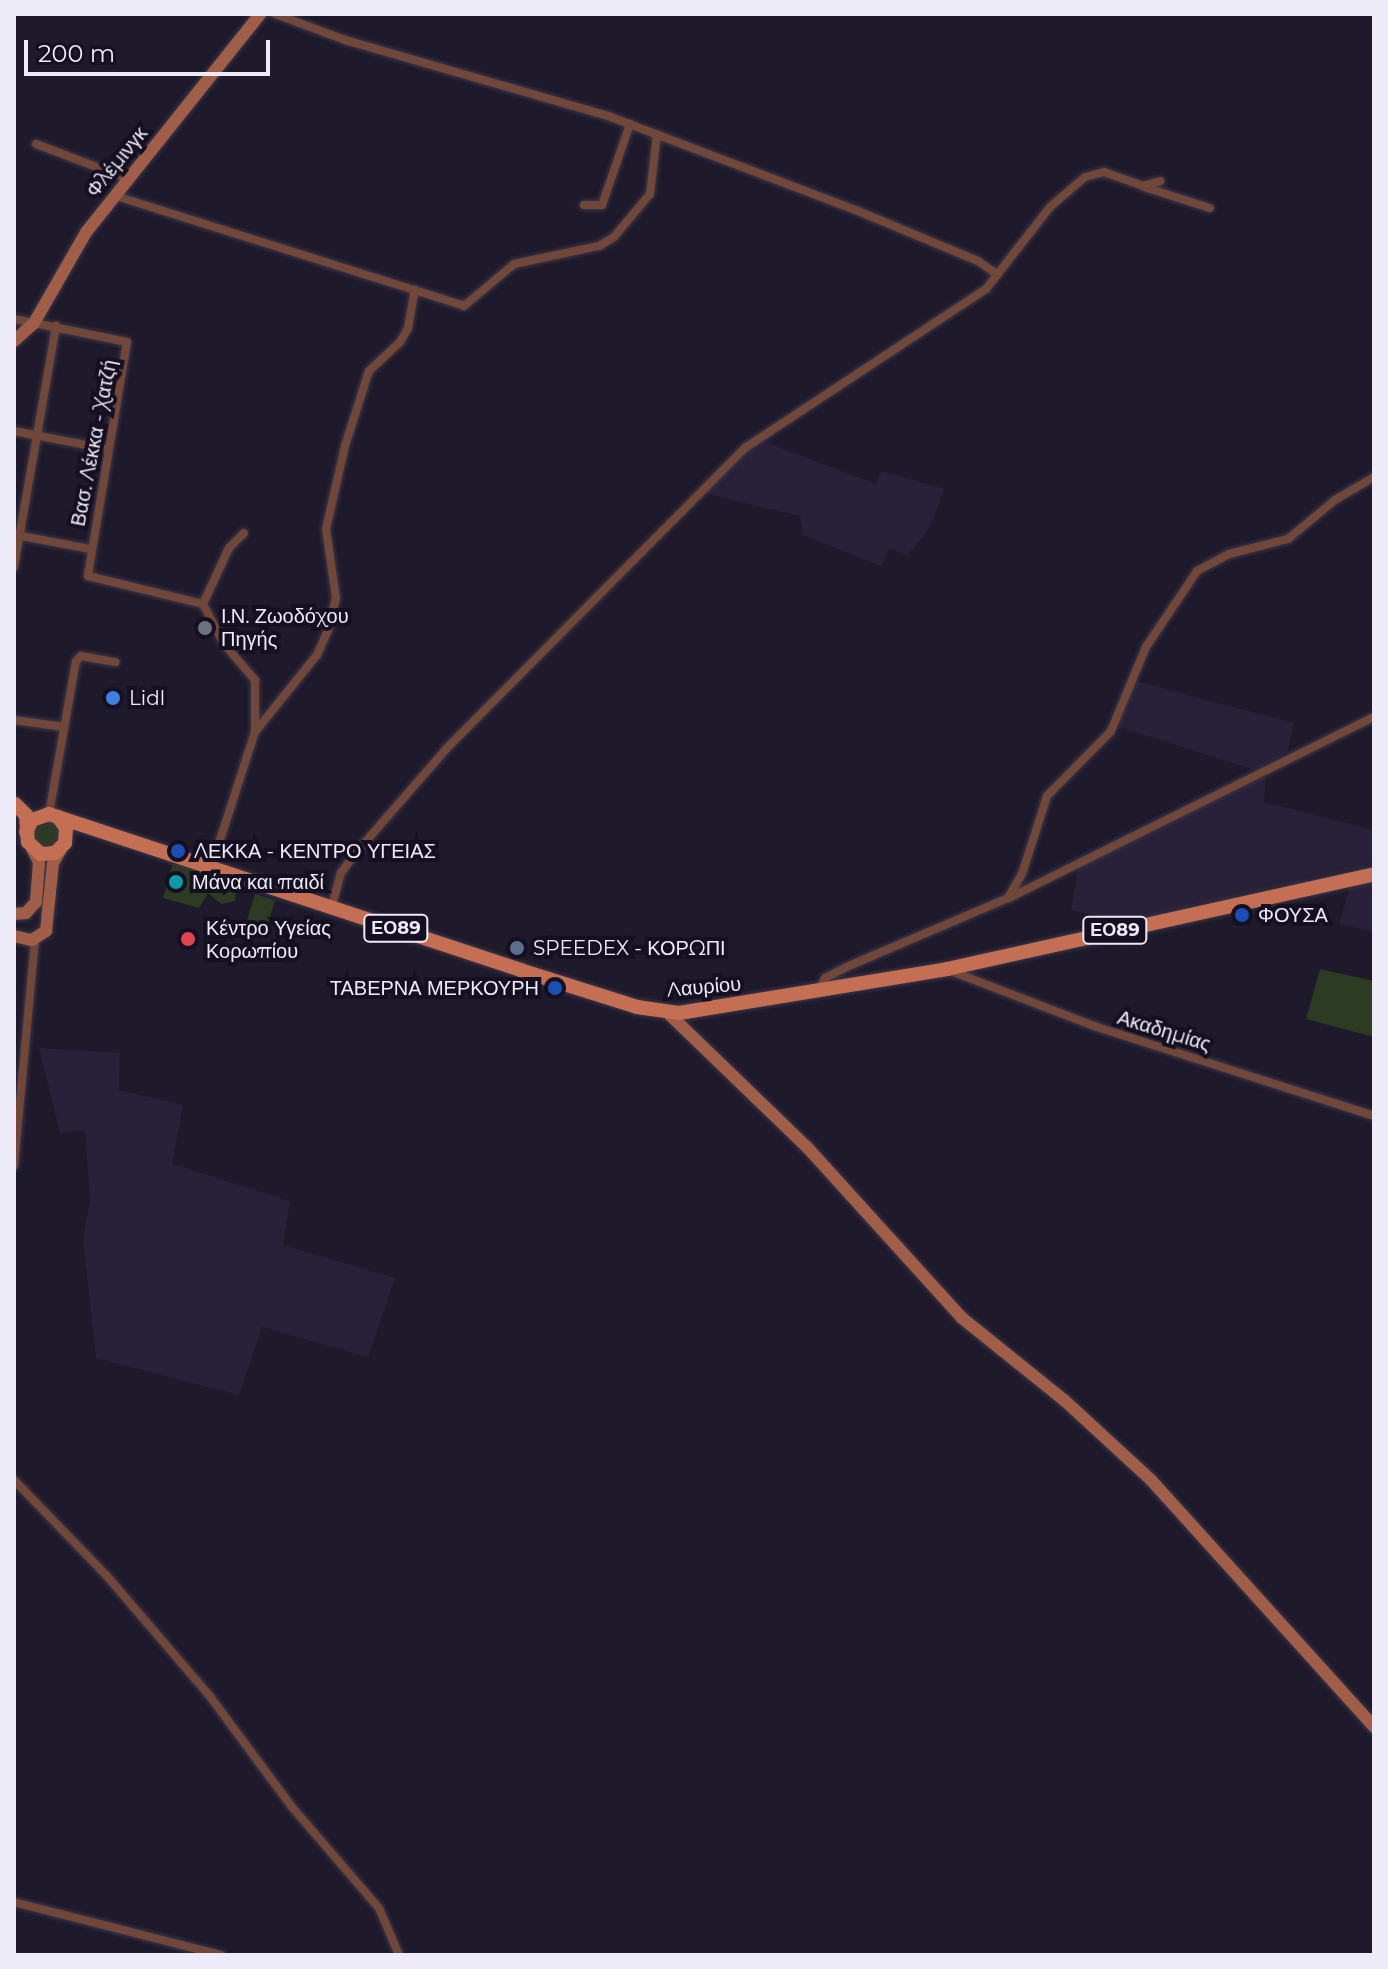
<!DOCTYPE html>
<html>
<head>
<meta charset="utf-8">
<style>
  body { margin:0 }
  #map { position:relative; width:1388px; height:1969px; overflow:hidden; background:#1e192b; font-family:Montserrat,sans-serif }
  div>[style] { position:absolute }
  .built>* { inset:0; background:#282139 }
  .green>* { inset:0; background:#2c3b22; transform-origin:0 0 }
  .roads { filter:drop-shadow(0 0 2px #3b3648) drop-shadow(0 0 2px #3b3648) }
  .street>* { height:8px; margin:-4px; padding:0 4px; transform-origin:4px; border-radius:4px; background:#704739 }
  .secondary>* { height:12px; margin:-6px; padding:0 6px; transform-origin:6px; border-radius:6px; background:#a05e48 }
  .primary>* { height:14px; margin:-7px; padding:0 7px; transform-origin:7px; border-radius:7px; background:#c46f53 }
  .dots>* { width:22px; height:22px; translate:-50% -50%; box-sizing:border-box; border:4px solid #151021; border-radius:50% }
  span { translate:-50% -50%; white-space:nowrap; text-align:center; line-height:1.15; -webkit-text-stroke:8px #151021; paint-order:stroke }
  .shield-label span { padding:2px 6px; background:#151021; border:2px solid; border-radius:6px; -webkit-text-stroke-width:0 }
  .shield-label { font-size:18px; color:#eeebf8; font-weight:700 }
  .street-label { font-size:20px; color:#eeebf8 }
  .poi-label { font-size:20px; color:#eeebf8 }
  .left { translate:0 -50%; text-align:left }
  .right { translate:-100% -50%; text-align:right }
  .frame { position:absolute; inset:0; border:16px solid #eeebf8; pointer-events:none }
  .scale { position:absolute; left:24px; top:40px; width:246px; height:36px; box-sizing:border-box; border:4px solid #eeebf8; border-top:0; padding-left:10px; font-size:24px; line-height:28px; white-space:nowrap; color:#eeebf8; -webkit-text-stroke:6px #151021; paint-order:stroke }
</style>
</head>
<body>
<div id="map">
  <div class="built">
    <i style="clip-path:polygon(760px 440px,876px 484px,881px 471px,945px 489px,929px 529px,907px 556px,889px 548px,881px 566px,803px 535px,800px 516px,704px 493px)"></i>
    <i style="clip-path:polygon(1135px 681px,1294px 723px,1288px 751px,1255px 770px,1119px 727px)"></i>
    <i style="clip-path:polygon(1266px 775px,1264px 802px,1374px 830px,1374px 864px,1123px 921px,1071px 910px,1078px 868px)"></i>
    <i style="clip-path:polygon(1374px 877px,1374px 932px,1339px 924px,1351px 883px)"></i>
    <i style="clip-path:polygon(39px 1048px,120px 1053px,119px 1090px,183px 1105px,172px 1164px,290px 1201px,283px 1245px,395px 1278px,368px 1357px,262px 1327px,239px 1395px,96px 1358px,83px 1239px,90px 1200px,85px 1130px,60px 1133px)"></i>
  </div>
  <div class="green">
    <i style="clip-path:polygon(47px 817px,63px 829px,55px 849px,37px 847px,31px 829px)"></i>
    <i style="clip-path:polygon(173px 863px,236px 884px,235px 901px,221px 904px,208px 893px,199px 908px,163px 898px)"></i>
    <i style="left:255px;top:894px;width:21px;height:30px;rotate:17deg"></i>
    <i style="clip-path:polygon(1320px 969px,1374px 981px,1374px 1037px,1306px 1019px)"></i>
  </div>
  <div class="roads">
    <div class="street">
      <i style="left:275px;top:14px;width:75px;rotate:20.4deg"></i>
      <i style="left:345px;top:40px;width:274px;rotate:16.1deg"></i>
      <i style="left:608px;top:116px;width:267px;rotate:20.8deg"></i>
      <i style="left:858px;top:211px;width:130px;rotate:22.6deg"></i>
      <i style="left:978px;top:261px;width:24px;rotate:35deg"></i>
      <i style="left:36px;top:144px;width:98px;rotate:20.8deg"></i>
      <i style="left:1144px;top:187px;width:69px;rotate:17.7deg"></i>
      <i style="left:116px;top:196px;width:365px;rotate:17.5deg"></i>
      <i style="left:464px;top:306px;width:65px;rotate:-40deg"></i>
      <i style="left:514px;top:264px;width:87px;rotate:-12deg"></i>
      <i style="left:599px;top:246px;width:17px;rotate:-31deg"></i>
      <i style="left:614px;top:237px;width:56px;rotate:-50.1deg"></i>
      <i style="left:650px;top:194px;width:60px;rotate:-83.3deg"></i>
      <i style="left:584px;top:205px;width:18px"></i>
      <i style="left:602px;top:205px;width:86px;rotate:-70.9deg"></i>
      <i style="left:14px;top:319px;width:115px;rotate:11.5deg"></i>
      <i style="left:127px;top:342px;width:237px;rotate:99.5deg"></i>
      <i style="left:88px;top:576px;width:118px;rotate:13.7deg"></i>
      <i style="left:203px;top:604px;width:45px;rotate:62.3deg"></i>
      <i style="left:224px;top:644px;width:48px;rotate:49.3deg"></i>
      <i style="left:255px;top:680px;width:52px;rotate:90deg"></i>
      <i style="left:14px;top:431px;width:95px;rotate:11deg"></i>
      <i style="left:16px;top:535px;width:75px;rotate:10.7deg"></i>
      <i style="left:14px;top:567px;width:245px;rotate:-80.1deg"></i>
      <i style="left:203px;top:604px;width:62px;rotate:-65.1deg"></i>
      <i style="left:229px;top:548px;width:21px;rotate:-45deg"></i>
      <i style="left:14px;top:720px;width:51px;rotate:7.8deg"></i>
      <i style="left:49px;top:814px;width:155px;rotate:-80deg"></i>
      <i style="left:76px;top:661px;width:7px;rotate:-45deg"></i>
      <i style="left:81px;top:656px;width:35px;rotate:10deg"></i>
      <i style="left:211px;top:868px;width:143px;rotate:-72.1deg"></i>
      <i style="left:255px;top:732px;width:99px;rotate:-51.2deg"></i>
      <i style="left:317px;top:655px;width:27px;rotate:-66deg"></i>
      <i style="left:328px;top:630px;width:33px;rotate:-76deg"></i>
      <i style="left:336px;top:598px;width:70px;rotate:-98.2deg"></i>
      <i style="left:326px;top:529px;width:85px;rotate:-77.1deg"></i>
      <i style="left:345px;top:446px;width:79px;rotate:-72.3deg"></i>
      <i style="left:369px;top:371px;width:42px;rotate:-43.1deg"></i>
      <i style="left:400px;top:342px;width:16px;rotate:-60deg"></i>
      <i style="left:408px;top:328px;width:39px;rotate:-80deg"></i>
      <i style="left:1009px;top:898px;width:407px;rotate:-26.4deg"></i>
      <i style="left:332px;top:906px;width:34px;rotate:-75deg"></i>
      <i style="left:341px;top:873px;width:22px;rotate:-54deg"></i>
      <i style="left:354px;top:855px;width:140px;rotate:-49deg"></i>
      <i style="left:446px;top:749px;width:424px;rotate:-45.2deg"></i>
      <i style="left:745px;top:448px;width:289px;rotate:-33.4deg"></i>
      <i style="left:986px;top:289px;width:104px;rotate:-52deg"></i>
      <i style="left:1050px;top:207px;width:46px;rotate:-40.6deg"></i>
      <i style="left:1085px;top:177px;width:20px;rotate:-15deg"></i>
      <i style="left:1104px;top:172px;width:41px;rotate:19.7deg"></i>
      <i style="left:1143px;top:186px;width:18px;rotate:-16deg"></i>
      <i style="left:951px;top:971px;width:156px;rotate:21deg"></i>
      <i style="left:1097px;top:1027px;width:291px;rotate:17.8deg"></i>
      <i style="left:818px;top:992px;width:16px;rotate:-63deg"></i>
      <i style="left:825px;top:978px;width:29px;rotate:-27deg"></i>
      <i style="left:851px;top:965px;width:171px;rotate:-23.1deg"></i>
      <i style="left:1008px;top:898px;width:28px;rotate:-60deg"></i>
      <i style="left:1022px;top:874px;width:82px;rotate:-72.2deg"></i>
      <i style="left:1047px;top:796px;width:91px;rotate:-45.4deg"></i>
      <i style="left:1111px;top:731px;width:91px;rotate:-67.4deg"></i>
      <i style="left:1146px;top:647px;width:92px;rotate:-56.1deg"></i>
      <i style="left:1197px;top:571px;width:36px;rotate:-28deg"></i>
      <i style="left:1229px;top:554px;width:61px;rotate:-14.3deg"></i>
      <i style="left:1288px;top:539px;width:61px;rotate:-39.7deg"></i>
      <i style="left:1335px;top:500px;width:45px;rotate:-30.5deg"></i>
      <i style="left:14px;top:1166px;width:227px;rotate:-84.7deg"></i>
      <i style="left:14px;top:1480px;width:132px;rotate:45.9deg"></i>
      <i style="left:106px;top:1575px;width:158px;rotate:49.4deg"></i>
      <i style="left:209px;top:1695px;width:139px;rotate:53.5deg"></i>
      <i style="left:292px;top:1807px;width:133px;rotate:49.3deg"></i>
      <i style="left:379px;top:1908px;width:51px;rotate:66.9deg"></i>
      <i style="left:14px;top:1902px;width:214px;rotate:14.4deg"></i>
    </div>
    <div class="secondary">
      <i style="left:14px;top:341px;width:27px;rotate:-42deg"></i>
      <i style="left:34px;top:323px;width:106px;rotate:-60.1deg"></i>
      <i style="left:87px;top:231px;width:278px;rotate:-51.4deg"></i>
      <i style="left:14px;top:914px;width:12px;rotate:-5deg"></i>
      <i style="left:26px;top:913px;width:15px;rotate:-48deg"></i>
      <i style="left:36px;top:902px;width:40px;rotate:-85.7deg"></i>
      <i style="left:39px;top:862px;width:16px;rotate:-117deg"></i>
      <i style="left:14px;top:936px;width:18px;rotate:13deg"></i>
      <i style="left:32px;top:940px;width:17px;rotate:-33deg"></i>
      <i style="left:46px;top:931px;width:68px;rotate:-84.1deg"></i>
      <i style="left:53px;top:863px;width:16px;rotate:-60deg"></i>
      <i style="left:667px;top:1012px;width:193px;rotate:44deg"></i>
      <i style="left:806px;top:1146px;width:232px;rotate:47.8deg"></i>
      <i style="left:962px;top:1318px;width:131px;rotate:38.8deg"></i>
      <i style="left:1064px;top:1400px;width:118px;rotate:42.6deg"></i>
      <i style="left:1151px;top:1480px;width:333px;rotate:47.9deg"></i>
    </div>
    <div class="primary">
      <i style="left:15px;top:804px;width:16px;rotate:45deg"></i>
      <i style="left:26px;top:815px;width:27px;rotate:86deg"></i>
      <i style="left:28px;top:842px;width:18px;rotate:43deg"></i>
      <i style="left:41px;top:854px;width:14px;rotate:-4deg"></i>
      <i style="left:55px;top:853px;width:14px;rotate:-45deg"></i>
      <i style="left:65px;top:843px;width:15px;rotate:-86deg"></i>
      <i style="left:66px;top:828px;width:14px;rotate:-126deg"></i>
      <i style="left:26px;top:832px;width:13px;rotate:-63deg"></i>
      <i style="left:32px;top:820px;width:18px;rotate:-19deg"></i>
      <i style="left:49px;top:814px;width:496px;rotate:18.3deg"></i>
      <i style="left:520px;top:970px;width:123px;rotate:17.5deg"></i>
      <i style="left:637px;top:1007px;width:42px;rotate:8.1deg"></i>
      <i style="left:679px;top:1013px;width:272px;rotate:-9.3deg"></i>
      <i style="left:947px;top:969px;width:437px;rotate:-12.5deg"></i>
    </div>
  </div>
  <div class="dots">
    <i style="left:205px;top:628px;background:#6b7280"></i>
    <i style="left:113px;top:698px;background:#3f7fe0"></i>
    <i style="left:178px;top:851px;background:#1a4fb4"></i>
    <i style="left:176px;top:882px;background:#0f9aa8"></i>
    <i style="left:1242px;top:915px;background:#1a4fb4"></i>
    <i style="left:188px;top:939px;background:#e0444e"></i>
    <i style="left:517px;top:948px;background:#5c6f8a"></i>
    <i style="left:555px;top:988px;background:#1a4fb4"></i>
  </div>
  <div class="shield-label">
    <span style="left:396px;top:928px">ΕΟ89</span>
    <span style="left:1115px;top:930px">ΕΟ89</span>
  </div>
  <div class="street-label">
    <span style="left:117px;top:162px;rotate:-51deg">Φλέμινγκ</span>
    <span style="left:94px;top:443px;rotate:-79deg">Βασ. Λέκκα - Χατζή</span>
    <span style="left:704px;top:987px;rotate:-5deg">Λαυρίου</span>
    <span style="left:1164px;top:1031px;rotate:17deg">Ακαδημίας</span>
  </div>
  <div class="poi-label">
    <span class="left" style="left:221px;top:628px">Ι.Ν. Ζωοδόχου<br>Πηγής</span>
    <span class="left" style="left:129px;top:698px">Lidl</span>
    <span class="left" style="left:194px;top:851px">ΛΕΚΚΑ - ΚΕΝΤΡΟ ΥΓΕΙΑΣ</span>
    <span class="left" style="left:192px;top:882px">Μάνα και παιδί</span>
    <span class="left" style="left:1258px;top:915px">ΦΟΥΣΑ</span>
    <span class="left" style="left:206px;top:940px">Κέντρο Υγείας<br>Κορωπίου</span>
    <span class="left" style="left:533px;top:948px">SPEEDEX - ΚΟΡΩΠΙ</span>
    <span class="right" style="left:539px;top:988px">ΤΑΒΕΡΝΑ ΜΕΡΚΟΥΡΗ</span>
  </div>
  <div class="frame"></div>
  <div class="scale">200 m</div>
</div>
</body>
</html>
